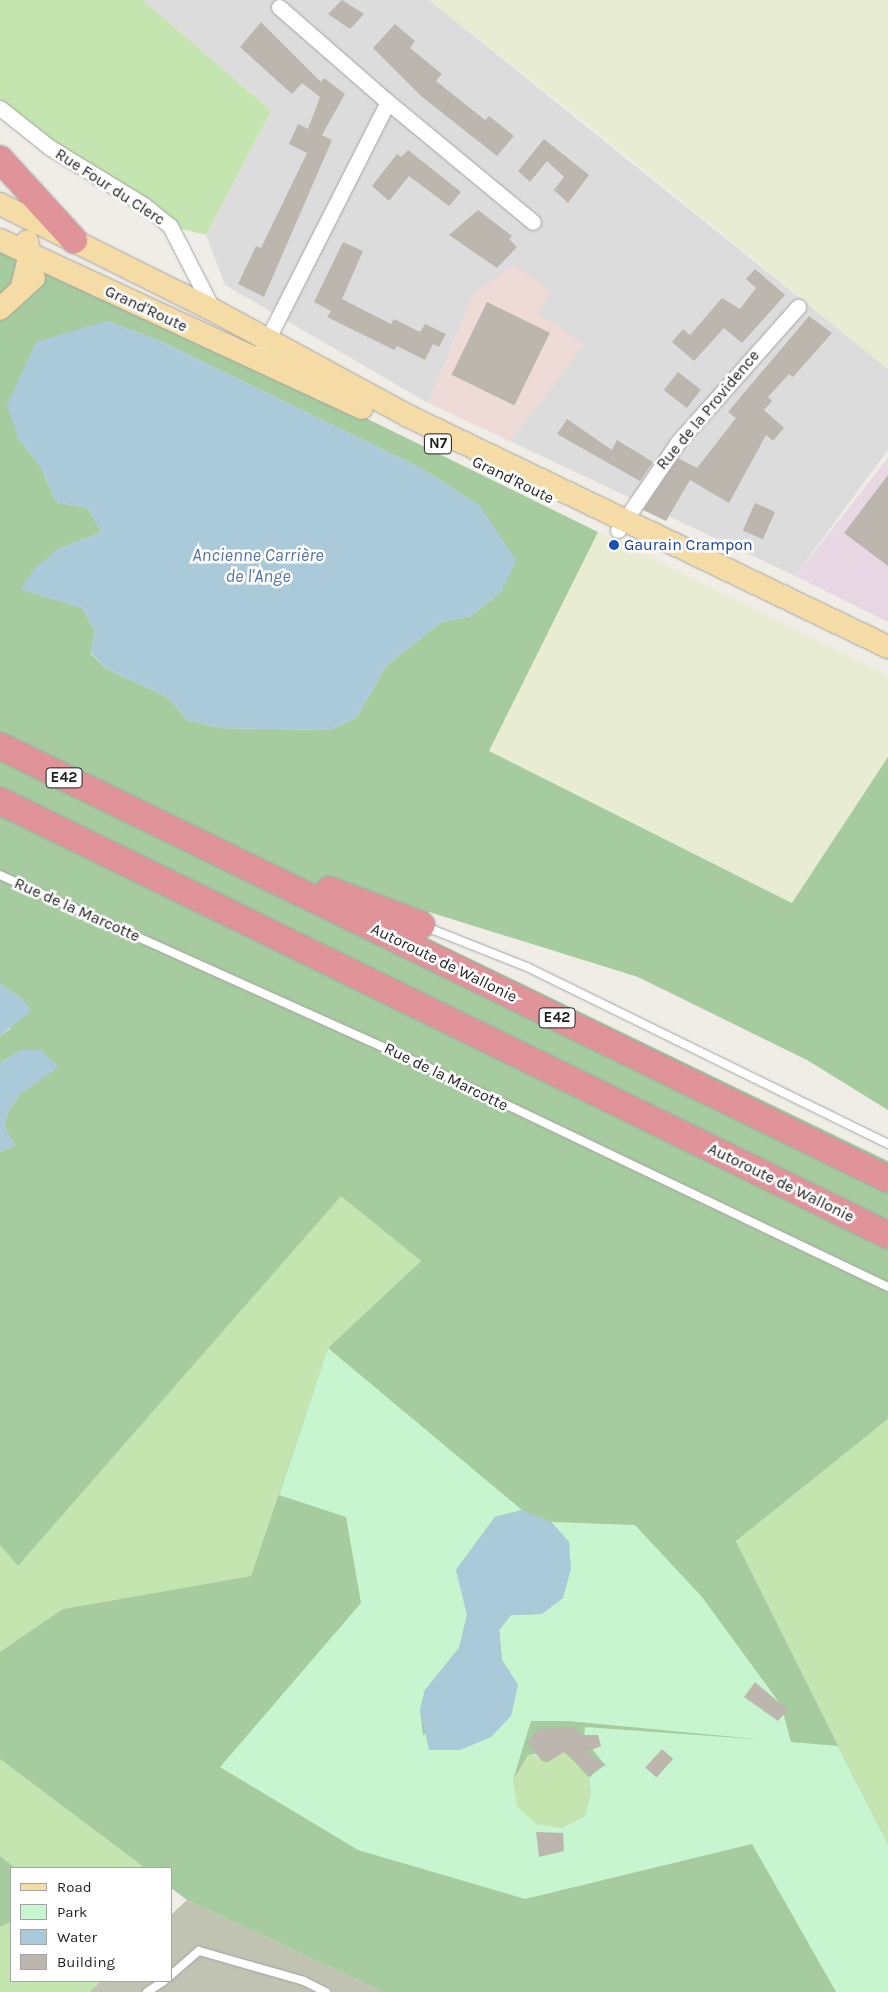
<!DOCTYPE html>
<html>
<head>
<meta charset="utf-8">
<style>
  body { margin:0 }
  #map { position:relative; width:888px; height:1992px; overflow:hidden; background:#efede6; font-family:Karla,sans-serif }
  div>[style] { position:absolute }
  .residential>* { inset:0; background:#dddcdc }
  .commercial>* { inset:0; background:#eedad7 }
  .industrial>* { inset:0; background:#e8d8e3 }
  .construction>* { inset:0; background:#c1c3b2 }
  .farmland>* { inset:0; background:#e7ecd3 }
  .grass>* { inset:0; background:#c4e5b0 }
  .forest>* { inset:0; background:#a6cb9e }
  .park>* { inset:0; background:#c7f5d0 }
  .water>* { inset:0; background:#aac9d9 }
  .building>* { inset:0; background:#bcb6af; transform-origin:0 0 }
  .roads { filter:drop-shadow(0 0 1px #a3a3a3) drop-shadow(0 0 1px #a3a3a3) }
  .service>* { height:8px; margin:-4px; padding:0 4px; transform-origin:4px; border-radius:4px; background:#fff }
  .minor>* { height:15px; margin:-7.5px; padding:0 7.5px; transform-origin:7.5px; border-radius:7.5px; background:#fff }
  .primary>* { height:22px; margin:-11px; padding:0 11px; transform-origin:11px; border-radius:11px; background:#f5dba5 }
  .motorway>* { height:26px; margin:-13px; padding:0 13px; transform-origin:13px; border-radius:13px; background:#e09499 }
  .dots>* { width:14px; height:14px; translate:-50% -50%; box-sizing:border-box; border:2px solid #fff; border-radius:50% }
  span { translate:-50% -50%; white-space:nowrap; text-align:center; line-height:1.15; -webkit-text-stroke:5px #fff; paint-order:stroke }
  .shield-label span { padding:1px 4px; background:#fff; border:1px solid; border-radius:4px; -webkit-text-stroke-width:0 }
  .shield-label { font-size:15px; color:#1f1f1f; font-weight:700 }
  .street-label { font-size:16px; color:#1f1f1f }
  .transit-label { font-size:16px; color:#164399 }
  .left { translate:0 -50%; text-align:left }
  .water-label { font-size:18px; color:#5273a8; font-style:italic }
  .legend { position:absolute; left:10px; top:1867px; width:162px; height:115px; box-sizing:border-box; background:#fff; border:1px solid #a5a5a5; margin:0; padding:6px 9px; list-style:none; font-size:15px; color:#1f1f1f }
  .legend li { display:flex; align-items:center; gap:10px; height:25px }
  .legend b { width:25px; border:1px solid #a5a5a5 }
</style>
</head>
<body>
<div id="map">
  <div class="residential">
    <i style="clip-path:polygon(143px 0,429px 0,888px 369px,888px 450px,795px 576px,510px 441px,584px 345px,473px 294px,428px 403px,225px 285px,206px 235px,271px 111px)"></i>
  </div>
  <div class="commercial">
    <i style="clip-path:polygon(514px 265px,552px 292px,537px 312px,584px 345px,510px 441px,428px 403px,473px 294px)"></i>
  </div>
  <div class="industrial">
    <i style="clip-path:polygon(888px 458px,888px 622px,795px 576px)"></i>
  </div>
  <div class="construction">
    <i style="clip-path:polygon(187px 1900px,383px 1992px,89px 1992px,101px 1981px,171px 1981px,171px 1915px)"></i>
  </div>
  <div class="farmland">
    <i style="clip-path:polygon(429px 0,888px 0,888px 369px,592px 128px)"></i>
    <i style="clip-path:polygon(598px 532px,888px 676px,888px 757px,793px 903px,489px 751px)"></i>
  </div>
  <div class="grass">
    <i style="clip-path:polygon(0 0,143px 0,271px 111px,206px 235px,170px 226px,0 107px)"></i>
    <i style="clip-path:polygon(341px 1195px,421px 1261px,328px 1348px,251px 1576px,63px 1609px,0 1655px,0 1545px,18px 1566px)"></i>
    <i style="clip-path:polygon(888px 1419px,888px 1845px,736px 1541px)"></i>
    <i style="clip-path:polygon(565px 1751px,583px 1762px,589px 1777px,591px 1794px,585px 1816px,562px 1828px,536px 1824px,517px 1806px,513px 1780px,527px 1755px,555px 1756px)"></i>
    <i style="clip-path:polygon(0 1759px,145px 1868px,16px 1868px,0 1856px)"></i>
    <i style="clip-path:polygon(11px 1922px,11px 1981px,101px 1981px,89px 1992px,0 1992px,0 1927px)"></i>
  </div>
  <div class="forest">
    <i style="clip-path:polygon(evenodd,0 245px,329px 400px,598px 532px,489px 751px,792px 903px,888px 757px,888px 1110px,807px 1060px,638px 977px,429px 912px,419px 934px,888px 1161px,888px 1419px,736px 1541px,888px 1845px,888px 1992px,383px 1992px,187px 1900px,171px 1888px,171px 1868px,145px 1868px,0 1759px,0 1652px,63px 1609px,251px 1576px,328px 1348px,421px 1261px,341px 1196px,18px 1566px,0 1545px,0 1152px,15px 1145px,4px 1127px,8px 1111px,20px 1094px,58px 1066px,21px 1050px,0 1063px,0 1036px,10px 1029px,23px 999px,0 984px,0 245px,107px 321px,158px 340px,419px 467px,480px 506px,502px 591px,471px 616px,440px 623px,386px 666px,356px 718px,330px 730px,219px 728px,187px 720px,169px 698px,107px 669px,91px 654px,95px 631px,82px 608px,21px 589px,58px 549px,102px 532px,87px 508px,56px 502px,41px 467px,18px 438px,107px 321px,0 245px,456px 1570px,511px 1716px,467px 1615px,456px 1570px,0 245px,565px 1751px,589px 1778px,591px 1794px,585px 1816px,562px 1828px,536px 1824px,517px 1806px,513px 1780px,528px 1755px,538px 1754px,547px 1762px,555px 1753px,565px 1751px)"></i>
    <i style="clip-path:polygon(0 1856px,16px 1868px,11px 1868px,11px 1922px,0 1927px)"></i>
  </div>
  <div class="park">
    <i style="clip-path:polygon(evenodd,328px 1348px,522px 1510px,495px 1517px,456px 1570px,467px 1615px,459px 1648px,425px 1690px,420px 1710px,423px 1735px,518px 1685px,502px 1660px,499px 1630px,511px 1615px,542px 1614px,569px 1542px,551px 1522px,635px 1525px,702px 1597px,781px 1705px,791px 1742px,838px 1746px,888px 1845px,888px 1992px,836px 1992px,752px 1844px,525px 1899px,358px 1850px,220px 1767px,361px 1603px,346px 1517px,279px 1495px,328px 1348px,531px 1721px,568px 1721px,766px 1740px,585px 1727px,584px 1739px,605px 1765px,589px 1777px,591px 1794px,585px 1816px,562px 1828px,536px 1824px,517px 1806px,513px 1780px,531px 1721px)"></i>
  </div>
  <div class="water">
    <i style="clip-path:polygon(107px 321px,158px 340px,419px 467px,480px 506px,516px 560px,502px 591px,471px 616px,440px 623px,386px 666px,356px 718px,330px 730px,219px 728px,187px 720px,169px 698px,107px 669px,91px 653px,95px 631px,82px 608px,20px 589px,36px 567px,58px 549px,102px 532px,87px 508px,56px 502px,41px 467px,18px 438px,7px 405px,36px 342px)"></i>
    <i style="clip-path:polygon(0 984px,23px 999px,31px 1011px,0 1036px)"></i>
    <i style="clip-path:polygon(21px 1050px,41px 1050px,59px 1067px,20px 1094px,8px 1111px,4px 1127px,15px 1145px,0 1152px,0 1063px)"></i>
    <i style="clip-path:polygon(522px 1510px,551px 1522px,569px 1542px,571px 1569px,563px 1598px,542px 1614px,511px 1615px,499px 1629px,502px 1660px,518px 1685px,511px 1716px,491px 1737px,460px 1750px,429px 1750px,420px 1710px,425px 1690px,459px 1648px,467px 1615px,456px 1570px,495px 1517px)"></i>
  </div>
  <div class="building">
    <i style="clip-path:polygon(342px 0,364px 14px,350px 29px,328px 14px)"></i>
    <i style="clip-path:polygon(261px 22px,321px 82px,324px 78px,345px 94px,322px 135px,332px 140px,264px 297px,238px 284px,256px 246px,261px 248px,307px 153px,289px 144px,298px 124px,308px 129px,320px 97px,302px 83px,292px 94px,240px 47px)"></i>
    <i style="clip-path:polygon(395px 24px,415px 41px,410px 48px,442px 74px,436px 81px,485px 120px,489px 116px,514px 136px,497px 156px,421px 96px,373px 48px)"></i>
    <i style="clip-path:polygon(544px 139px,589px 175px,568px 203px,554px 190px,564px 177px,547px 161px,530px 182px,518px 171px)"></i>
    <i style="clip-path:polygon(408px 150px,461px 192px,449px 206px,409px 176px,389px 201px,372px 186px,397px 154px,401px 157px)"></i>
    <i style="clip-path:polygon(478px 210px,512px 236px,509px 239px,517px 247px,497px 268px,449px 235px)"></i>
    <i style="clip-path:polygon(343px 242px,363px 251px,342px 299px,391px 324px,394px 319px,420px 332px,425px 324px,446px 334px,439px 347px,433px 344px,425px 360px,397px 346px,394px 350px,327px 317px,331px 311px,314px 302px)"></i>
    <i style="clip-path:polygon(755px 269px,785px 295px,742px 343px,724px 328px,694px 361px,672px 342px,683px 329px,690px 335px,722px 298px,740px 309px,756px 288px,746px 279px)"></i>
    <i style="left:487px;top:302px;width:70px;height:81px;rotate:26deg"></i>
    <i style="clip-path:polygon(809px 316px,832px 333px,793px 377px,789px 374px,768px 397px,772px 401px,764px 410px,784px 428px,773px 441px,766px 435px,729px 503px,690px 480px,666px 521px,643px 510px,678px 458px,697px 468px,736px 418px,728px 412px)"></i>
    <i style="left:678px;top:372px;width:29px;height:23px;rotate:38deg"></i>
    <i style="clip-path:polygon(567px 419px,612px 450px,617px 440px,653px 462px,640px 481px,557px 434px)"></i>
    <i style="clip-path:polygon(888px 475px,888px 566px,844px 533px)"></i>
    <i style="left:755px;top:503px;width:22px;height:30px;rotate:24deg"></i>
    <i style="clip-path:polygon(755px 1682px,788px 1710px,778px 1721px,744px 1697px)"></i>
    <i style="clip-path:polygon(574px 1727px,581px 1735px,598px 1735px,601px 1746px,586px 1752px,606px 1765px,594px 1770px,591px 1777px,564px 1752px,548px 1762px,542px 1761px,527px 1742px,539px 1729px)"></i>
    <i style="left:662px;top:1749px;width:15px;height:25px;rotate:42deg"></i>
    <i style="clip-path:polygon(536px 1832px,563px 1833px,564px 1851px,539px 1857px)"></i>
  </div>
  <div class="roads">
    <div class="service">
      <i style="left:0;top:875px;width:476px;rotate:24.2deg"></i>
      <i style="left:434px;top:1070px;width:503px;rotate:25.55deg"></i>
      <i style="left:426px;top:927px;width:109px;rotate:21.6deg"></i>
      <i style="left:527px;top:967px;width:402px;rotate:26.1deg"></i>
      <i style="left:171px;top:1975px;width:37px;rotate:-41deg"></i>
      <i style="left:199px;top:1951px;width:109px;rotate:15.9deg"></i>
      <i style="left:304px;top:1981px;width:25px;rotate:27deg"></i>
      <i style="left:147px;top:1992px;width:20px;rotate:-33deg"></i>
    </div>
    <div class="minor">
      <i style="left:279px;top:7px;width:145px;rotate:41.1deg"></i>
      <i style="left:0;top:108px;width:63px;rotate:38.5deg"></i>
      <i style="left:49px;top:147px;width:111px;rotate:31.4deg"></i>
      <i style="left:144px;top:205px;width:33px;rotate:39deg"></i>
      <i style="left:170px;top:226px;width:94px;rotate:62.9deg"></i>
      <i style="left:263px;top:348px;width:276px;rotate:-63.1deg"></i>
      <i style="left:388px;top:102px;width:188px;rotate:39.6deg"></i>
      <i style="left:618px;top:530px;width:107px;rotate:-55.7deg"></i>
      <i style="left:678px;top:442px;width:181px;rotate:-48.4deg"></i>
    </div>
    <div class="primary">
      <i style="left:0;top:204px;width:238px;rotate:26.5deg"></i>
      <i style="left:213px;top:310px;width:222px;rotate:28.5deg"></i>
      <i style="left:408px;top:416px;width:533px;rotate:25.7deg"></i>
      <i style="left:0;top:240px;width:399px;rotate:24.9deg"></i>
      <i style="left:22px;top:286px;width:33px;rotate:-76deg"></i>
      <i style="left:30px;top:254px;width:13px;rotate:-103deg"></i>
      <i style="left:0;top:309px;width:46px;rotate:-42.4deg"></i>
    </div>
    <div class="motorway">
      <i style="left:0;top:159px;width:110px;rotate:47.6deg"></i>
      <i style="left:0;top:746px;width:988px;rotate:25.99deg"></i>
      <i style="left:0;top:801px;width:988px;rotate:26.05deg"></i>
      <i style="left:329px;top:890px;width:99px;rotate:20.6deg"></i>
    </div>
  </div>
  <div class="dots">
    <i style="left:614px;top:545px;background:#1a4fb4"></i>
  </div>
  <div class="shield-label">
    <span style="left:438px;top:444px">N7</span>
    <span style="left:64px;top:778px">E42</span>
    <span style="left:557px;top:1018px">E42</span>
  </div>
  <div class="street-label">
    <span style="left:110px;top:187px;rotate:33deg">Rue Four du Clerc</span>
    <span style="left:146px;top:309px;rotate:25deg">Grand'Route</span>
    <span style="left:708px;top:410px;rotate:-50deg">Rue de la Providence</span>
    <span style="left:513px;top:480px;rotate:26deg">Grand'Route</span>
    <span style="left:77px;top:910px;rotate:24deg">Rue de la Marcotte</span>
    <span style="left:444px;top:963px;rotate:26deg">Autoroute de Wallonie</span>
    <span style="left:446px;top:1077px;rotate:26deg">Rue de la Marcotte</span>
    <span style="left:781px;top:1183px;rotate:26deg">Autoroute de Wallonie</span>
  </div>
  <div class="transit-label">
    <span class="left" style="left:624px;top:545px">Gaurain Crampon</span>
  </div>
  <div class="water-label">
    <span style="left:258px;top:566px">Ancienne Carrière<br>de l'Ange</span>
  </div>
  <ul class="legend">
  <li><b style="height:6px;background:#f5dba5"></b>Road</li>
  <li><b style="height:14px;background:#c7f5d0"></b>Park</li>
  <li><b style="height:14px;background:#aac9d9"></b>Water</li>
  <li><b style="height:14px;background:#bcb6af"></b>Building</li>
  </ul>
</div>
</body>
</html>
